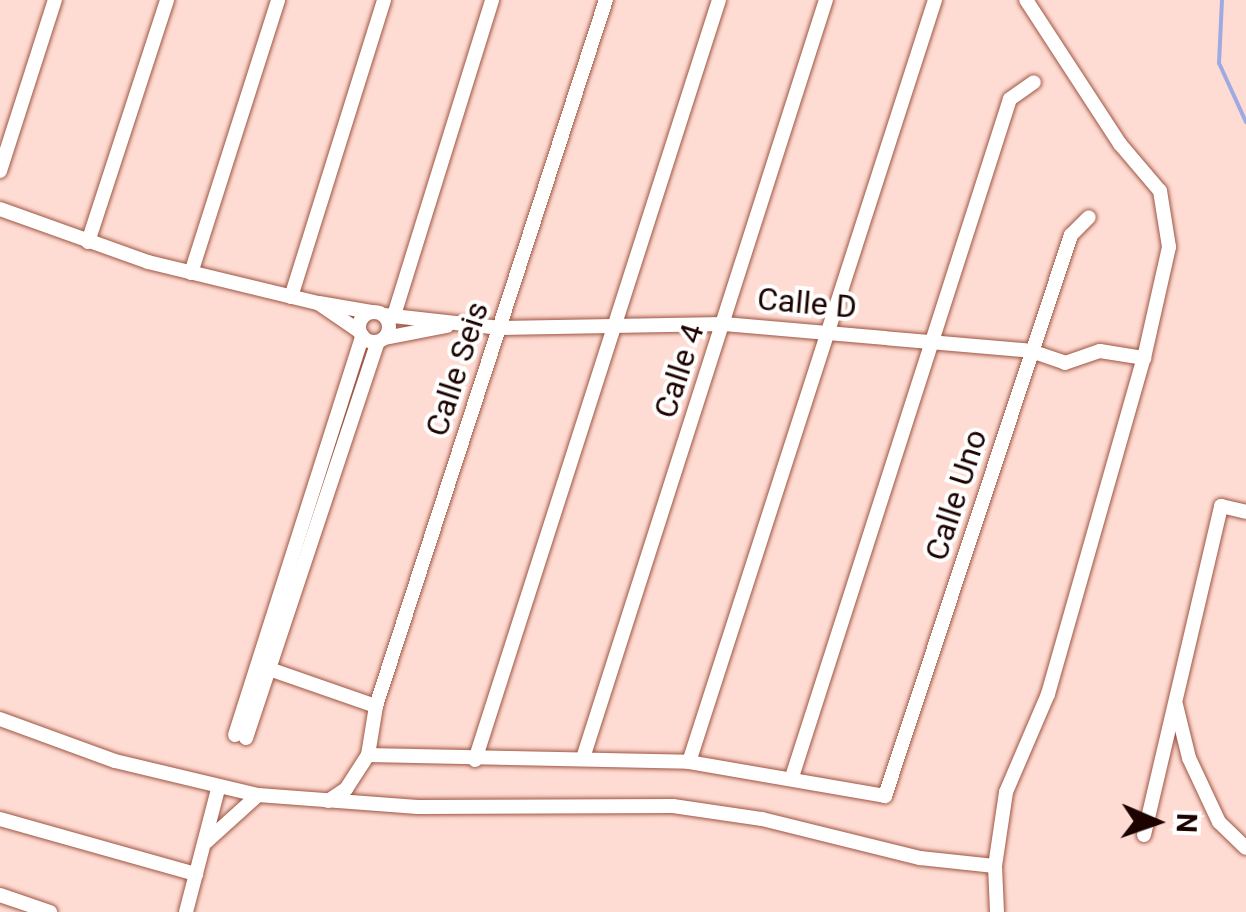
<!DOCTYPE html>
<html>
<head>
<meta charset="utf-8">
<style>
  body { margin:0 }
  #map { position:relative; width:1246px; height:912px; overflow:hidden; background:#ffdcd3; font-family:Roboto,sans-serif }
  div>[style] { position:absolute }
  .stream>* { height:4px; margin:-2px; padding:0 2px; transform-origin:2px; border-radius:2px; background:#9faae1 }
  .roads { filter:drop-shadow(0 0 2px #9e5542) drop-shadow(0 0 2px #9e5542) }
  .minor>* { height:14px; margin:-7px; padding:0 7px; transform-origin:7px; border-radius:7px; background:#fff }
  .minor>.ring { margin:-7px; padding:0; box-sizing:content-box; background:none; border:14px solid #fff; border-radius:50% }
  span { translate:-50% -50%; white-space:nowrap; text-align:center; line-height:1.15; -webkit-text-stroke:8px #fff; paint-order:stroke }
  .street-label { font-size:32px; color:#1d0300 }
  .north { position:absolute; left:1106px; top:772px; width:100px; height:100px; -webkit-text-stroke:8px #fff; paint-order:stroke; rotate:92deg; font-size:28px; font-weight:700; line-height:40px; text-align:center; color:#1d0300 }
  .north::after { content:''; display:block; margin:auto; width:35px; height:45px; background:#1d0300; clip-path:polygon(50% 0,100% 100%,50% 72%,0 100%) }
</style>
</head>
<body>
<div id="map">
  <div class="stream">
    <i style="left:1222px;top:0;width:63px;rotate:92.7deg"></i>
    <i style="left:1219px;top:63px;width:65px;rotate:65.4deg"></i>
  </div>
  <div class="roads">
    <div class="minor">
      <i style="left:0;top:171px;width:180px;rotate:-72.2deg"></i>
      <i style="left:0;top:209px;width:157px;rotate:19.7deg"></i>
      <i style="left:148px;top:262px;width:175px;rotate:13.6deg"></i>
      <i style="left:318px;top:303px;width:50px;rotate:34.3deg"></i>
      <i style="left:88px;top:242px;width:255px;rotate:-71.9deg"></i>
      <i style="left:191px;top:273px;width:287px;rotate:-72.3deg"></i>
      <i style="left:291px;top:297px;width:311px;rotate:-72.6deg"></i>
      <i style="left:319px;top:303px;width:53px;rotate:9.8deg"></i>
      <i class="ring" style="left:359px;top:312px;width:16px;height:16px"></i>
      <i style="left:395px;top:312px;width:327px;rotate:-72.7deg"></i>
      <i style="left:384px;top:315px;width:117px;rotate:6.4deg"></i>
      <i style="left:500px;top:328px;width:224px;rotate:-1deg"></i>
      <i style="left:724px;top:324px;width:308px;rotate:5deg"></i>
      <i style="left:1031px;top:351px;width:36px;rotate:19deg"></i>
      <i style="left:1065px;top:363px;width:37px;rotate:-19deg"></i>
      <i style="left:1100px;top:351px;width:45px;rotate:9deg"></i>
      <i style="left:385px;top:338px;width:63px;rotate:-11deg"></i>
      <i style="left:269px;top:669px;width:113px;rotate:19.1deg"></i>
      <i style="left:1176px;top:705px;width:55px;rotate:76.2deg"></i>
      <i style="left:1189px;top:758px;width:71px;rotate:64.9deg"></i>
      <i style="left:1219px;top:822px;width:37px;rotate:44deg"></i>
      <i style="left:0;top:719px;width:122px;rotate:20.1deg"></i>
      <i style="left:115px;top:761px;width:147px;rotate:13.4deg"></i>
      <i style="left:258px;top:795px;width:160px;rotate:4.3deg"></i>
      <i style="left:418px;top:807px;width:255px;rotate:-0.2deg"></i>
      <i style="left:673px;top:806px;width:90px;rotate:8.3deg"></i>
      <i style="left:762px;top:819px;width:163px;rotate:13.9deg"></i>
      <i style="left:920px;top:858px;width:75px;rotate:6.1deg"></i>
      <i style="left:995px;top:866px;width:75px;rotate:-81.5deg"></i>
      <i style="left:1006px;top:792px;width:107px;rotate:-66.8deg"></i>
      <i style="left:1048px;top:694px;width:349px;rotate:-74.1deg"></i>
      <i style="left:1144px;top:358px;width:114px;rotate:-77.3deg"></i>
      <i style="left:1169px;top:247px;width:57px;rotate:-99.1deg"></i>
      <i style="left:1160px;top:191px;width:62px;rotate:-130.4deg"></i>
      <i style="left:1120px;top:144px;width:172px;rotate:-123.1deg"></i>
      <i style="left:235px;top:735px;width:419px;rotate:-72.3deg"></i>
      <i style="left:246px;top:738px;width:417px;rotate:-71.6deg"></i>
      <i style="left:368px;top:755px;width:321px;rotate:1.2deg"></i>
      <i style="left:689px;top:762px;width:199px;rotate:9.8deg"></i>
      <i style="left:885px;top:796px;width:591px;rotate:-71.66deg"></i>
      <i style="left:1071px;top:235px;width:25px;rotate:-45deg"></i>
      <i style="left:583px;top:758px;width:796px;rotate:-72.23deg"></i>
      <i style="left:475px;top:760px;width:798px;rotate:-72.2deg"></i>
      <i style="left:689px;top:762px;width:801px;rotate:-72.11deg"></i>
      <i style="left:792px;top:777px;width:712px;rotate:-72.18deg"></i>
      <i style="left:1010px;top:99px;width:29px;rotate:-35deg"></i>
      <i style="left:328px;top:801px;width:22px;rotate:-34deg"></i>
      <i style="left:346px;top:789px;width:40px;rotate:-57.1deg"></i>
      <i style="left:368px;top:755px;width:50px;rotate:-80.7deg"></i>
      <i style="left:376px;top:706px;width:743px;rotate:-71.96deg"></i>
      <i style="left:0;top:819px;width:204px;rotate:15.7deg"></i>
      <i style="left:1144px;top:835px;width:338px;rotate:-76.8deg"></i>
      <i style="left:1221px;top:506px;width:26px;rotate:13deg"></i>
      <i style="left:206px;top:842px;width:70px;rotate:-42.1deg"></i>
      <i style="left:995px;top:866px;width:46px;rotate:87.5deg"></i>
      <i style="left:0;top:895px;width:53px;rotate:18.8deg"></i>
      <i style="left:186px;top:912px;width:127px;rotate:-75.4deg"></i>
    </div>
  </div>
  <div class="street-label">
    <span style="left:807px;top:303px;rotate:5deg">Calle D</span>
    <span style="left:457px;top:369px;rotate:-72deg">Calle Seis</span>
    <span style="left:679px;top:371px;rotate:-72deg">Calle 4</span>
    <span style="left:956px;top:495px;rotate:-72deg">Calle Uno</span>
  </div>
  <div class="north">N</div>
</div>
</body>
</html>
